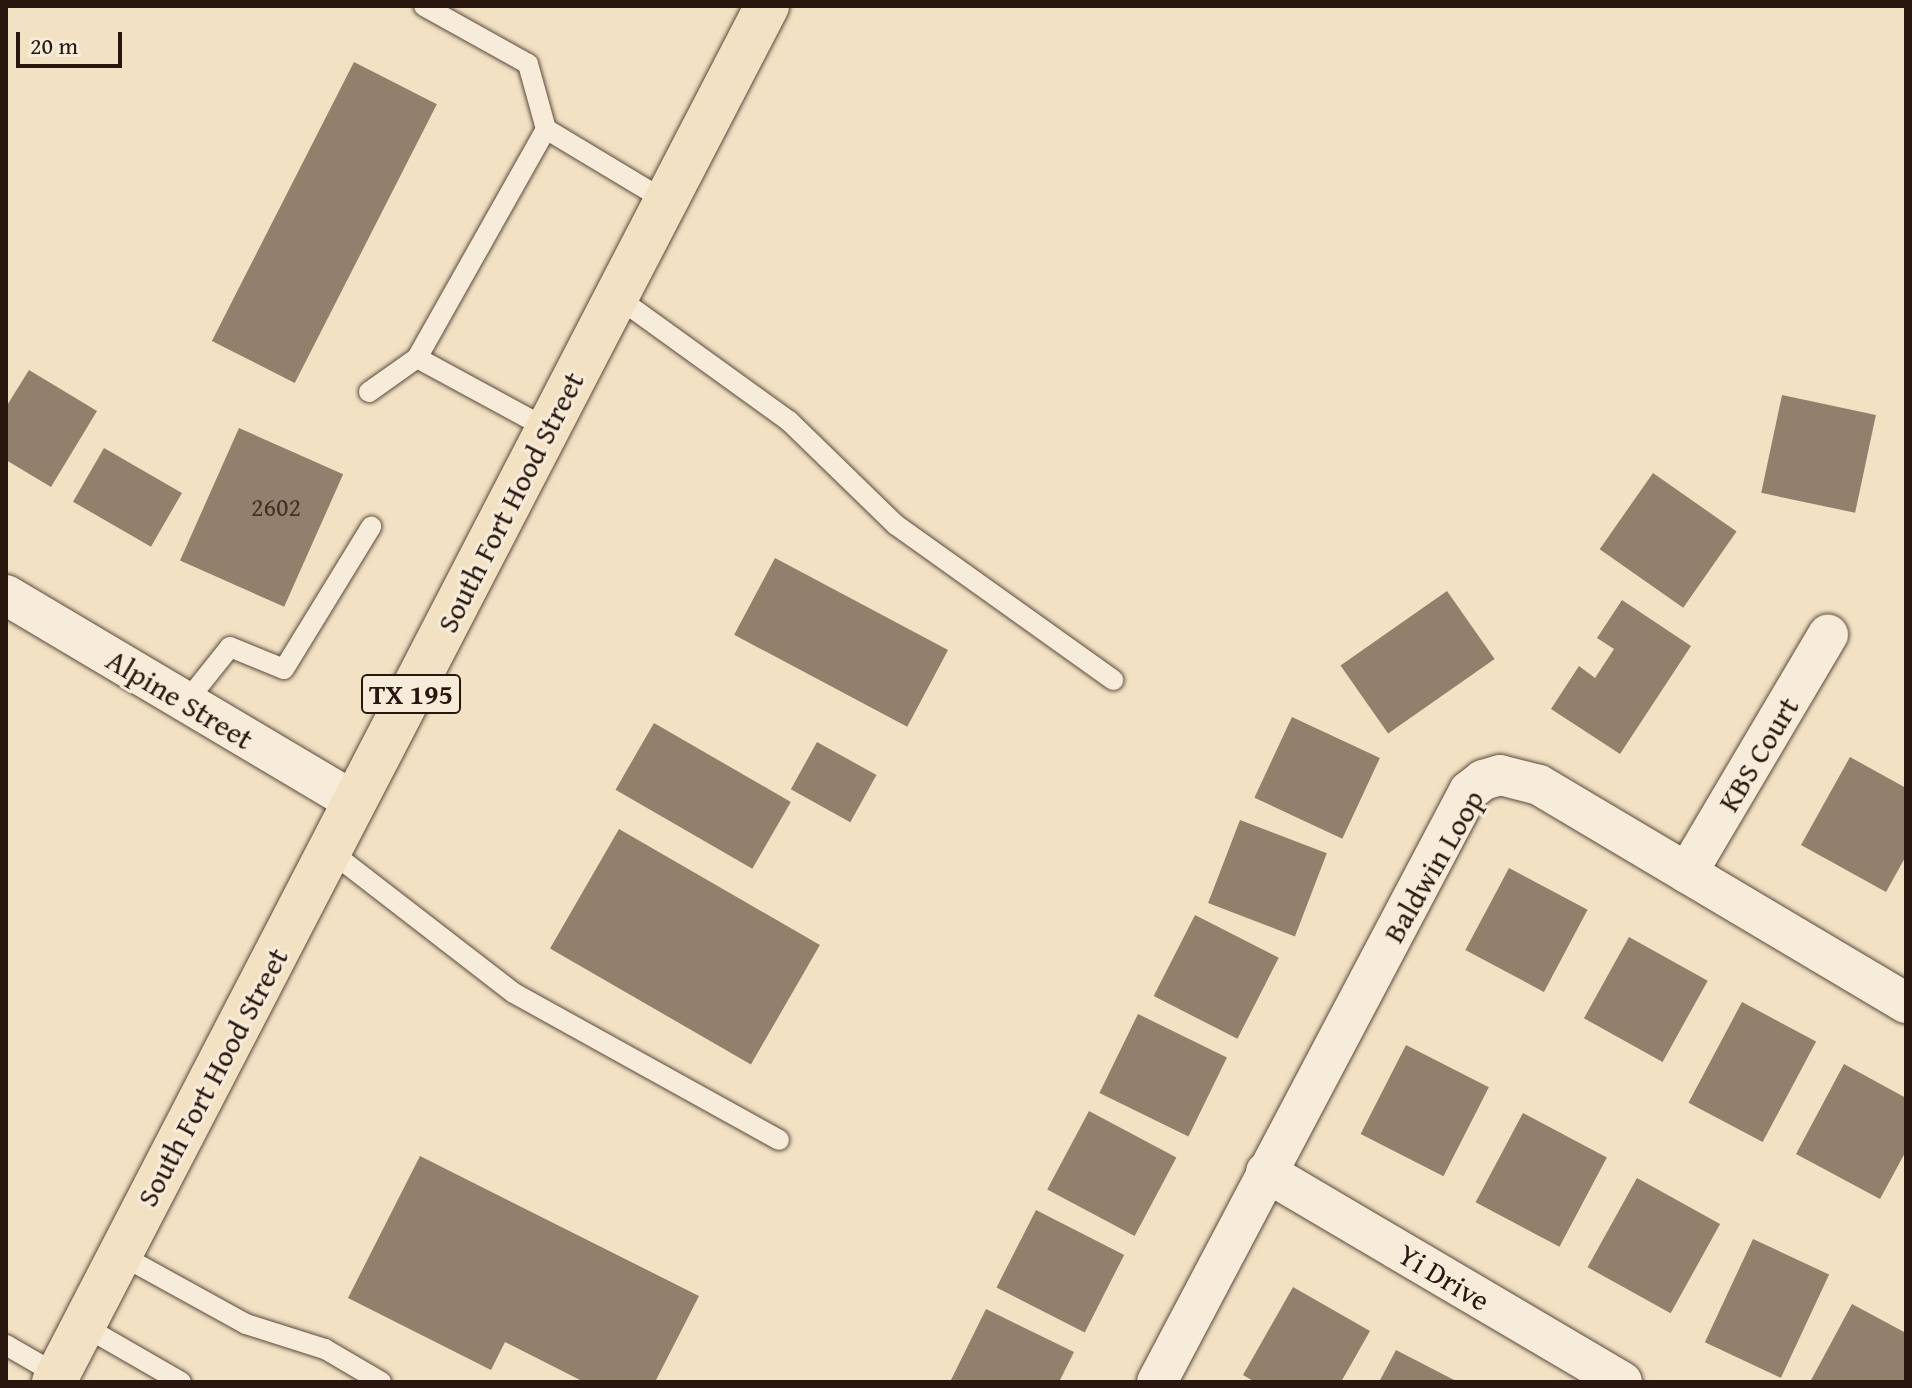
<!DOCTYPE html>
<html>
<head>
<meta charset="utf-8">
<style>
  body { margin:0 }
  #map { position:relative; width:1912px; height:1388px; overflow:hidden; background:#f3e1c4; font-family:"Gentium Book Plus",serif }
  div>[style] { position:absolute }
  .building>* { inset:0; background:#92806d; transform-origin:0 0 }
  .roads { filter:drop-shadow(0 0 2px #5c4a3c) drop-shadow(0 0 2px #5c4a3c) }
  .service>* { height:20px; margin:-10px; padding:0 10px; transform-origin:10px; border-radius:10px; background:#f7ecd9 }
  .minor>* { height:40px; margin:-20px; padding:0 20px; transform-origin:20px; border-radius:20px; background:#f7ecd9 }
  .trunk>* { height:44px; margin:-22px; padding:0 22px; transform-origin:22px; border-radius:22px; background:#f3e1c4 }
  span { translate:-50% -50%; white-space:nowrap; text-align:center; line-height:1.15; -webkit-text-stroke:6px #f7ecd9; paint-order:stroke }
  .number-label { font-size:26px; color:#433126 }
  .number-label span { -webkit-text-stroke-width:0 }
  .shield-label span { padding:2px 6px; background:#f7ecd9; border:2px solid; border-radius:6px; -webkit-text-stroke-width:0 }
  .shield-label { font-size:28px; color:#29170f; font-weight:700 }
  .street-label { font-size:30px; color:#29170f }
  .frame { position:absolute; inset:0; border:8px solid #29170f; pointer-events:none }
  .scale { position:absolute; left:16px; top:32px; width:106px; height:36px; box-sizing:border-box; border:4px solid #29170f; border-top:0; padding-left:10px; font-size:24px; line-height:28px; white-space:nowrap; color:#29170f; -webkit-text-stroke:6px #f7ecd9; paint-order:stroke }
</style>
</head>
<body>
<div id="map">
  <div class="building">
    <i style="left:354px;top:62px;width:93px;height:313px;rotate:27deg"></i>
    <i style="clip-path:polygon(29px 370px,97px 411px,51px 487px,6px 460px,6px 407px)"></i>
    <i style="left:1782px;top:395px;width:96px;height:100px;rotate:12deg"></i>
    <i style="left:239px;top:428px;width:114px;height:145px;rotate:24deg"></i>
    <i style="left:104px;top:448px;width:90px;height:62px;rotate:30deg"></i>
    <i style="left:1653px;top:473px;width:102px;height:93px;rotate:35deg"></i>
    <i style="left:775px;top:558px;width:196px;height:87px;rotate:28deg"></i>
    <i style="left:1447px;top:591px;width:83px;height:130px;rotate:55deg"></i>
    <i style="clip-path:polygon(1622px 600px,1691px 646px,1620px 754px,1551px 709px,1579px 666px,1595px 678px,1614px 649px,1597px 638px)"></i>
    <i style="left:1292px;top:717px;width:97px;height:89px;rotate:25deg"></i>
    <i style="left:654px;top:723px;width:158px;height:77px;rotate:30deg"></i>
    <i style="left:817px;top:742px;width:68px;height:54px;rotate:29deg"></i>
    <i style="clip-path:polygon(1850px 757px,1906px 788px,1906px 856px,1886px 892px,1801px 845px)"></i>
    <i style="left:1240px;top:820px;width:93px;height:89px;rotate:21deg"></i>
    <i style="left:619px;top:829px;width:232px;height:138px;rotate:30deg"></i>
    <i style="left:1509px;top:868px;width:89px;height:93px;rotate:28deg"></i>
    <i style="left:1195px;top:915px;width:94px;height:91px;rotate:27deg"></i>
    <i style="left:1629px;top:937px;width:90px;height:93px;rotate:29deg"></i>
    <i style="left:1742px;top:1002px;width:84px;height:114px;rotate:28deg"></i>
    <i style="left:1138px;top:1014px;width:99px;height:88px;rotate:26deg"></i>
    <i style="left:1406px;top:1045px;width:93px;height:100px;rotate:27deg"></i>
    <i style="clip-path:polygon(1844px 1064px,1906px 1098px,1906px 1151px,1880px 1199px,1796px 1154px)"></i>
    <i style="left:1089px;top:1111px;width:99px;height:89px;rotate:28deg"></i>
    <i style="left:1523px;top:1113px;width:95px;height:101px;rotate:28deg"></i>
    <i style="clip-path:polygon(420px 1156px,699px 1296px,655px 1382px,584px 1382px,505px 1342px,491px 1370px,348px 1298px)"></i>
    <i style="left:1637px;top:1178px;width:95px;height:102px;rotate:29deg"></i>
    <i style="left:1036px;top:1210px;width:99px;height:87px;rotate:27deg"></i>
    <i style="left:1753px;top:1239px;width:84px;height:114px;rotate:25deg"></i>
    <i style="clip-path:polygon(1293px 1287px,1370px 1331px,1341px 1382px,1255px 1382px,1243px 1375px)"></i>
    <i style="clip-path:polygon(1852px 1304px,1906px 1333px,1906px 1382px,1810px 1382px)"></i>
    <i style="clip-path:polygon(986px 1309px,1074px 1352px,1059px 1382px,950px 1382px)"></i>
    <i style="clip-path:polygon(1396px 1350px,1458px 1382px,1379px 1382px)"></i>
  </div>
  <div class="roads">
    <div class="service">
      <i style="left:424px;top:6px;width:119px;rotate:29.1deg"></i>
      <i style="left:528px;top:64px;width:67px;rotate:74.5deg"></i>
      <i style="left:617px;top:297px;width:212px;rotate:35.8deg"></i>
      <i style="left:789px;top:421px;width:149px;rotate:44.2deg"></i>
      <i style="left:896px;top:525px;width:267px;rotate:35.5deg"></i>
      <i style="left:369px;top:392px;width:59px;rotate:-35.3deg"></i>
      <i style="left:548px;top:429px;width:149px;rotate:-151.5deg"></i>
      <i style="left:417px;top:358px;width:263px;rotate:-60.6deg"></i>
      <i style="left:546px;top:129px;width:140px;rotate:31deg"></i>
      <i style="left:186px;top:702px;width:70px;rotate:-51.3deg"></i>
      <i style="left:230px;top:647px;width:58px;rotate:22.2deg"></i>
      <i style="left:284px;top:669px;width:167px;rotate:-58.5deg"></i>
      <i style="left:330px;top:851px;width:232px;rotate:37.7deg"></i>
      <i style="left:514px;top:993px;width:303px;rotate:29deg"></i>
      <i style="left:119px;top:1254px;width:145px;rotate:28.9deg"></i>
      <i style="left:246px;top:1324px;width:83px;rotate:17.6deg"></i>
      <i style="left:325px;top:1349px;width:65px;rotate:30.5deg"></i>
      <i style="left:82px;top:1325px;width:114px;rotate:29.9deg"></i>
      <i style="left:6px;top:1345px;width:60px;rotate:30deg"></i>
    </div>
    <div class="minor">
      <i style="left:6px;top:595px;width:406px;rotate:30.7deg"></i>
      <i style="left:1687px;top:873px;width:277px;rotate:-59.4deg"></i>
      <i style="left:1266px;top:1172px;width:413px;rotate:30.5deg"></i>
      <i style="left:1157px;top:1382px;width:668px;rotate:-62.17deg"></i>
      <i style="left:1469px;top:791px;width:18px;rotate:-38deg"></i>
      <i style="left:1483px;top:780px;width:18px;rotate:-16deg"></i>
      <i style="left:1500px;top:775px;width:40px;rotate:14.4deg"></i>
      <i style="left:1539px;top:785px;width:427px;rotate:30.7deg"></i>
    </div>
    <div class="trunk">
      <i style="left:54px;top:1382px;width:1550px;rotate:-62.61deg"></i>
    </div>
  </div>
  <div class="number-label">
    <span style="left:276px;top:507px">2602</span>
  </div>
  <div class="shield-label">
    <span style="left:411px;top:694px">TX 195</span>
  </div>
  <div class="street-label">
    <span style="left:510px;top:502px;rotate:-63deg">South Fort Hood Street</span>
    <span style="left:180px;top:699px;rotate:31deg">Alpine Street</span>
    <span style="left:1758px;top:754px;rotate:-59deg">KBS Court</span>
    <span style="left:1433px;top:866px;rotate:-60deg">Baldwin Loop</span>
    <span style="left:212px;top:1077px;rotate:-62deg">South Fort Hood Street</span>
    <span style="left:1444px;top:1277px;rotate:31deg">Yi Drive</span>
  </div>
  <div class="frame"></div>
  <div class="scale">20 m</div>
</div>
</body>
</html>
